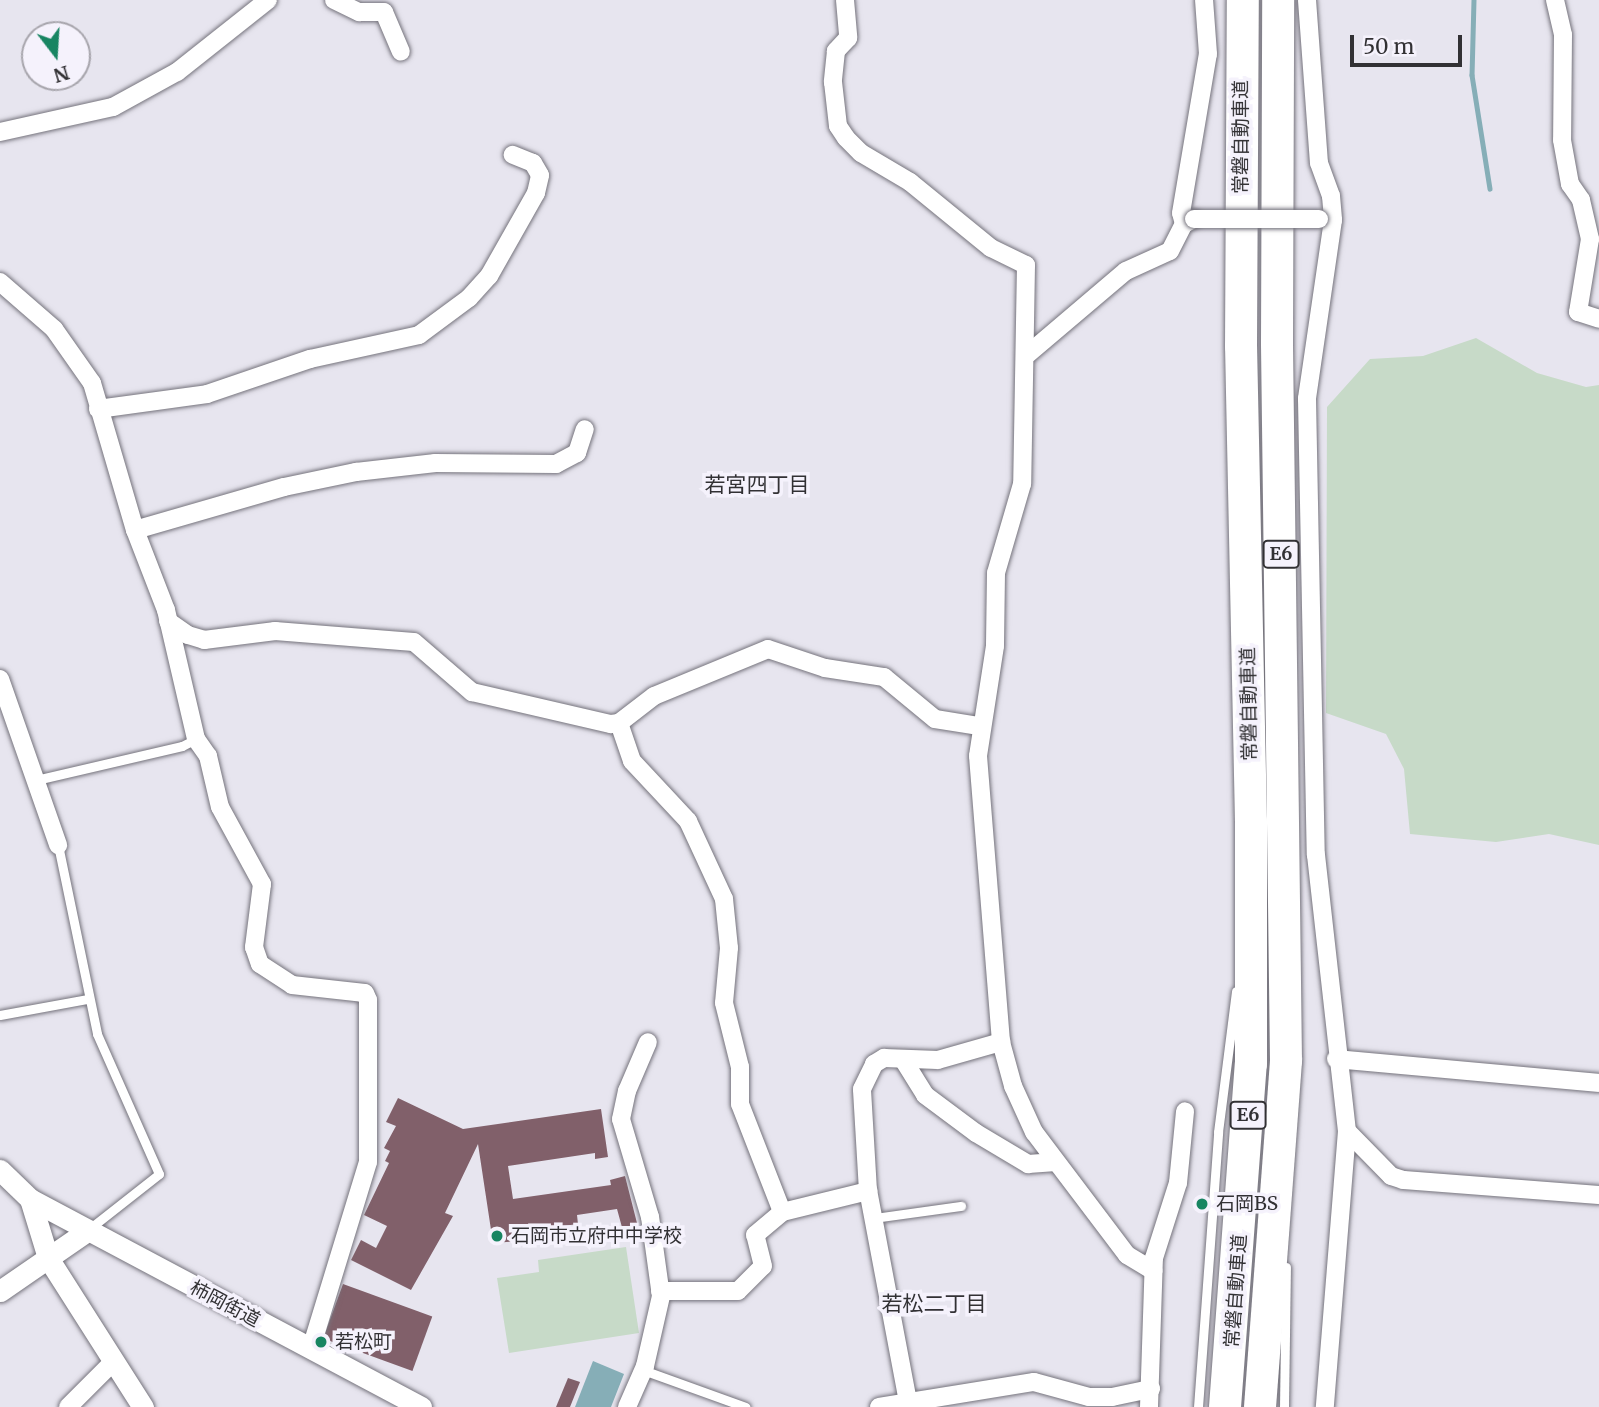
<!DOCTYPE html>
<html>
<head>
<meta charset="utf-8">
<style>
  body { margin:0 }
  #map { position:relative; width:1599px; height:1407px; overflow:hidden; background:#e7e5ef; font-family:Merriweather,"Noto Sans JP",serif }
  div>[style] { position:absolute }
  .green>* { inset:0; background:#c7dac8 }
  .water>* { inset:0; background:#86aeb7 }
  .stream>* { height:4.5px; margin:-2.25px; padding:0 2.25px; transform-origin:2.25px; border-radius:2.25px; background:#86aeb7 }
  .building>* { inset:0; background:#81606a; transform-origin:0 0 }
  .roads { filter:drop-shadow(0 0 2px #75737c) drop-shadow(0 0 2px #75737c) }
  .service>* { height:9px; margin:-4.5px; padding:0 4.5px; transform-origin:4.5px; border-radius:4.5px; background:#fff }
  .minor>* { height:18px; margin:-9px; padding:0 9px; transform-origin:9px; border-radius:9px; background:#fff }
  .tertiary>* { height:21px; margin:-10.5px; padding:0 10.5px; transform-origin:10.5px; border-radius:10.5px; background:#fff }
  .motorway>* { height:32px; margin:-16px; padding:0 16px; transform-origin:16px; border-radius:16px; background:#fff }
  .bridges { filter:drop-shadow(0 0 2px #75737c) drop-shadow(0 0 2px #75737c) }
  .minor-bridge>* { height:18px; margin:-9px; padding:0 9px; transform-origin:9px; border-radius:9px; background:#fff }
  .dots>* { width:19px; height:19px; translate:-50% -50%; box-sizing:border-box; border:4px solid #f5f2fc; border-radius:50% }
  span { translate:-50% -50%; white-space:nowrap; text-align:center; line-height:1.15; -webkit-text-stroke:7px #f5f2fc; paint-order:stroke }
  .shield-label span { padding:2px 5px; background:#f5f2fc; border:2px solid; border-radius:5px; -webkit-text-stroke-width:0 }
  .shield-label { font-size:18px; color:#323134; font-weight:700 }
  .street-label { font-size:19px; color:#323134 }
  .poi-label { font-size:19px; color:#323134 }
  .left { translate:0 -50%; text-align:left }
  .neighbourhood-label { font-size:21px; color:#323134 }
  .north { position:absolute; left:21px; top:21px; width:70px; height:70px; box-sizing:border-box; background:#f5f2fc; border:2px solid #a7a5ac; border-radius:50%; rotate:163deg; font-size:19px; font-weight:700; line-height:28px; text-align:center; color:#323134 }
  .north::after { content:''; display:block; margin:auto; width:24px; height:32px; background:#188562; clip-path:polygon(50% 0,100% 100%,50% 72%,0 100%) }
  .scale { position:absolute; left:1350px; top:35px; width:112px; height:32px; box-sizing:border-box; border:4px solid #323134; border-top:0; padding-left:9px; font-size:21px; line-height:24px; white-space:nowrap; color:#323134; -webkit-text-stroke:5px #f5f2fc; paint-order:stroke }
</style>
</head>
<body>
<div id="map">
  <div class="green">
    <i style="clip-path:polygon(1476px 338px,1537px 373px,1586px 387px,1599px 385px,1599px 845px,1549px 834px,1496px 842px,1410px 834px,1404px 769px,1386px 734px,1326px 713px,1327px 407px,1370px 359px,1423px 356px)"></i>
    <i style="clip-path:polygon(626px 1247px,639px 1333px,509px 1353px,497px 1278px,539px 1272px,538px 1260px)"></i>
  </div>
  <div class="water">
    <i style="clip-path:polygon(593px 1361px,624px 1374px,611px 1407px,575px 1407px)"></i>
  </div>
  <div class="stream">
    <i style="left:1474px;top:0;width:75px;rotate:91.5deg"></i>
    <i style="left:1472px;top:75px;width:115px;rotate:81deg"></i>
  </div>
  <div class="building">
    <i style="clip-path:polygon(398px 1098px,463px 1129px,601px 1109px,608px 1157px,595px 1159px,595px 1153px,508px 1166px,513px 1199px,611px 1185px,610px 1180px,625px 1176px,638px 1227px,623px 1231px,617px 1209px,577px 1215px,578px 1224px,556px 1227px,555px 1235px,545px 1239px,493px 1243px,478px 1144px,445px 1213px,453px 1216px,411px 1290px,351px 1260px,361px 1240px,376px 1248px,387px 1226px,364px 1215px,389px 1163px,385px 1161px,390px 1151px,384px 1148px,396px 1126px,386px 1122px)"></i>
    <i style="left:343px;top:1284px;width:95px;height:58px;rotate:20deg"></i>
    <i style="clip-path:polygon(568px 1378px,580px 1382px,570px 1407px,556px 1407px)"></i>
  </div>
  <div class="roads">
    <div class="service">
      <i style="left:36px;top:780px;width:150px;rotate:-13.1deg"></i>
      <i style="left:182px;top:746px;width:16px;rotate:-27deg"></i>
      <i style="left:58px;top:845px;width:193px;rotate:78.3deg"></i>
      <i style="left:97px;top:1034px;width:153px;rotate:66.1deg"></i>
      <i style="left:159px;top:1174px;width:89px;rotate:141.8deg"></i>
      <i style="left:0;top:1015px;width:88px;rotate:-10.4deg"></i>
      <i style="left:874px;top:1218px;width:88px;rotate:-7.9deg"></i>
      <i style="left:643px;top:1370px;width:109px;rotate:19.8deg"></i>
      <i style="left:1198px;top:1407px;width:276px;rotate:-85.8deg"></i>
      <i style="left:1218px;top:1132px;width:142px;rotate:-82.7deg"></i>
      <i style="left:1284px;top:1407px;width:140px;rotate:-89.2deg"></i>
    </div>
    <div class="minor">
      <i style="left:334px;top:0;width:28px;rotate:26deg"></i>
      <i style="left:359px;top:12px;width:25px"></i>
      <i style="left:384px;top:12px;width:43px;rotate:67deg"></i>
      <i style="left:845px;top:0;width:38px;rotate:85deg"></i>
      <i style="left:848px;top:38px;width:18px;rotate:133deg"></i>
      <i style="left:836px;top:51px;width:31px;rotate:96deg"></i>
      <i style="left:833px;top:82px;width:44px;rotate:83.5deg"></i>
      <i style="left:838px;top:126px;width:14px;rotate:56deg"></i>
      <i style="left:846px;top:138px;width:21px;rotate:45deg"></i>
      <i style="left:861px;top:153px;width:57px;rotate:30.6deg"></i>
      <i style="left:910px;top:182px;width:104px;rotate:39.2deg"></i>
      <i style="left:991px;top:248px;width:39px;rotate:26deg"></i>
      <i style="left:1026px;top:265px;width:219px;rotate:91deg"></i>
      <i style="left:1022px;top:484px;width:93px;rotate:106.3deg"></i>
      <i style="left:996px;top:573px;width:73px;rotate:90.8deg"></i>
      <i style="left:995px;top:646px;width:111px;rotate:98.8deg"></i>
      <i style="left:978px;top:756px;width:287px;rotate:85.4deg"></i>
      <i style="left:1001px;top:1042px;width:46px;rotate:74.7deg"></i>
      <i style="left:1013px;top:1086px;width:51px;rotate:65.5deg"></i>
      <i style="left:1034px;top:1132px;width:154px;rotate:52.9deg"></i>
      <i style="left:1127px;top:1255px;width:31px;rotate:31deg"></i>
      <i style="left:1307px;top:0;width:163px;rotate:85.8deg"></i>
      <i style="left:1319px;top:163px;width:35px;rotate:70deg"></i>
      <i style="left:1331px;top:196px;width:24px;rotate:85deg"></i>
      <i style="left:1333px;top:220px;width:181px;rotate:98.3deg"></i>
      <i style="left:1307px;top:399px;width:456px;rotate:88.9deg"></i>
      <i style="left:1316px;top:855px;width:278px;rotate:83.6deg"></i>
      <i style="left:1347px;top:1131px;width:277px;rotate:94.6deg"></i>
      <i style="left:1555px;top:0;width:36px;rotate:77deg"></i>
      <i style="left:1563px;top:35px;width:105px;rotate:90.5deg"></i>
      <i style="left:1562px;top:140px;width:45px;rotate:79.7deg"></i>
      <i style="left:1570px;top:184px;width:19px;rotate:55deg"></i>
      <i style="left:1581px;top:200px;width:40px;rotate:77deg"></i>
      <i style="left:1590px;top:239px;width:74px;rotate:99.3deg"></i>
      <i style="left:1578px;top:312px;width:22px;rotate:18deg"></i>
      <i style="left:0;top:132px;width:116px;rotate:-12.5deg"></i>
      <i style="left:113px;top:107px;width:73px;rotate:-28.7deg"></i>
      <i style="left:177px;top:72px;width:116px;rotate:-38.4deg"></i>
      <i style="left:1184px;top:224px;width:11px;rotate:-105deg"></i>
      <i style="left:1181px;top:213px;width:161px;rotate:-80.4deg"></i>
      <i style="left:1208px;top:54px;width:54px;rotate:-94.2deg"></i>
      <i style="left:0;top:282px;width:72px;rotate:41deg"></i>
      <i style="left:54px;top:329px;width:66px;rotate:54.9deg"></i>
      <i style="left:92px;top:383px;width:153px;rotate:73.7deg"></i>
      <i style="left:135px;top:530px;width:86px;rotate:68.8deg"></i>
      <i style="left:166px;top:610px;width:132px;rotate:76.9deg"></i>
      <i style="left:196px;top:739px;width:21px;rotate:55deg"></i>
      <i style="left:208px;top:756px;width:52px;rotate:76.8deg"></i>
      <i style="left:220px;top:807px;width:88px;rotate:61.4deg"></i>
      <i style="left:262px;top:884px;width:64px;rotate:97.2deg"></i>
      <i style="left:254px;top:947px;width:18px;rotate:71deg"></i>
      <i style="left:260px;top:964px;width:38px;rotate:33deg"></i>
      <i style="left:292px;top:985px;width:73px;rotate:6.3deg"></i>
      <i style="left:365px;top:993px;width:8px;rotate:67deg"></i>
      <i style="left:368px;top:1000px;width:162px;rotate:90deg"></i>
      <i style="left:368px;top:1162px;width:195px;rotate:107deg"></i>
      <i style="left:1028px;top:354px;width:128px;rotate:-40.3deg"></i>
      <i style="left:1126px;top:271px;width:48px;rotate:-24.4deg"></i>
      <i style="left:1170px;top:251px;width:30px;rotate:-63deg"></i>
      <i style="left:1184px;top:224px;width:11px;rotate:-27deg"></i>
      <i style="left:98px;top:409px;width:110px;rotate:-7.8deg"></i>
      <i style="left:207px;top:394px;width:109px;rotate:-18.8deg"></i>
      <i style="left:310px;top:359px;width:112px;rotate:-12.4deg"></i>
      <i style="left:419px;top:335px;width:62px;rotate:-36.5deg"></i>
      <i style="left:469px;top:298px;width:30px;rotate:-48deg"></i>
      <i style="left:489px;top:276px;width:95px;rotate:-60.5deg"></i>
      <i style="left:536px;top:193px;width:18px;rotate:-77deg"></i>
      <i style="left:540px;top:175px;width:14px;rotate:-120deg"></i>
      <i style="left:533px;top:163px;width:22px;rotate:-158deg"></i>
      <i style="left:135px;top:530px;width:155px;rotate:-16.1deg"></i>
      <i style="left:284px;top:487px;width:74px;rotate:-11.8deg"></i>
      <i style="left:356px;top:472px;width:80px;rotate:-6.5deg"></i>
      <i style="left:435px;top:463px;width:121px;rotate:0.5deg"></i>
      <i style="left:556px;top:464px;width:24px;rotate:-28deg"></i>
      <i style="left:577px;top:453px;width:25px;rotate:-72deg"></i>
      <i style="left:168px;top:621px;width:24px;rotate:35deg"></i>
      <i style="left:188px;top:635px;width:17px;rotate:17deg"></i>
      <i style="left:204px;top:640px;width:72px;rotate:-7.2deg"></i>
      <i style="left:275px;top:631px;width:139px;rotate:4.5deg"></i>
      <i style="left:414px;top:642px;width:77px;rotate:40.8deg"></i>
      <i style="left:472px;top:692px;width:143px;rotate:13deg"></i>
      <i style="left:611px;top:724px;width:8px;rotate:-7deg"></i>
      <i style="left:619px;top:723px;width:44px;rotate:-37.6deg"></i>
      <i style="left:654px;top:696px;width:123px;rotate:-22.4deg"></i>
      <i style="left:768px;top:649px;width:60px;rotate:18.4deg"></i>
      <i style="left:825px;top:668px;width:60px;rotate:8.7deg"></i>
      <i style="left:884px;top:677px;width:66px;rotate:39.5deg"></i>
      <i style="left:935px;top:719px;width:45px;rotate:9deg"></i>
      <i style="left:0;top:679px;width:176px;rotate:70.7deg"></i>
      <i style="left:619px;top:723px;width:40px;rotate:71.1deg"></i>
      <i style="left:632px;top:761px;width:82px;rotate:47deg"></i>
      <i style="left:688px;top:821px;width:86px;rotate:65.2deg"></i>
      <i style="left:724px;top:899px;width:49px;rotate:84.2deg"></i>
      <i style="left:729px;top:948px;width:55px;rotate:95.2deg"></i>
      <i style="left:724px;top:1003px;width:66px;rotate:76deg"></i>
      <i style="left:740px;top:1067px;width:37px;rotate:90deg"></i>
      <i style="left:740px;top:1104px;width:116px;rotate:68.7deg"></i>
      <i style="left:1336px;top:1059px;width:264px;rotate:5.2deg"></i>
      <i style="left:904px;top:1061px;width:40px;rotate:58deg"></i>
      <i style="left:925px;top:1095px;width:64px;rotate:36.7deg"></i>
      <i style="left:976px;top:1133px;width:61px;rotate:30.8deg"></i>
      <i style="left:1028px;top:1164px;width:28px;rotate:-4deg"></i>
      <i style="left:1347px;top:1131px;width:63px;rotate:45.6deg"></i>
      <i style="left:1391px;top:1176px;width:13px;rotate:18deg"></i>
      <i style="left:1403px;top:1180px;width:197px;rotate:4.4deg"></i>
      <i style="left:660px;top:1291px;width:78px"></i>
      <i style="left:738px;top:1291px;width:35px;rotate:-45deg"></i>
      <i style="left:763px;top:1266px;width:32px;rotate:-104deg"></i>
      <i style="left:755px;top:1235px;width:35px;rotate:-40deg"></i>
      <i style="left:782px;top:1212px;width:89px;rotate:-13.7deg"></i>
      <i style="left:68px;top:1407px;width:64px;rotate:-45deg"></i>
      <i style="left:627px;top:1407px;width:45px;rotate:-66.3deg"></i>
      <i style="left:645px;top:1366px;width:72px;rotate:-77.1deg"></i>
      <i style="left:661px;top:1296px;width:80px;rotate:-97.9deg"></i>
      <i style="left:650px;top:1217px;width:102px;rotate:-106.5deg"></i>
      <i style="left:621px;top:1119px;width:29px;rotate:-78deg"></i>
      <i style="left:627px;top:1091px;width:53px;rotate:-66.8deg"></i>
      <i style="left:879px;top:1407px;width:157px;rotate:-9.2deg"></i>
      <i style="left:1034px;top:1382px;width:57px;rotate:15.3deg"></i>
      <i style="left:1089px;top:1397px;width:23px"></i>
      <i style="left:1112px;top:1397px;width:40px;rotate:-12deg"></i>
      <i style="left:909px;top:1407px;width:220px;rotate:-100.7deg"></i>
      <i style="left:868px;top:1191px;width:102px;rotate:-93.4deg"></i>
      <i style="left:862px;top:1089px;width:28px;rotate:-64deg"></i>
      <i style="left:874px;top:1064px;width:12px;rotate:-31deg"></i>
      <i style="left:884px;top:1058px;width:54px;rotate:2.1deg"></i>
      <i style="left:938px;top:1060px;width:66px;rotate:-15.9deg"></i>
      <i style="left:1149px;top:1407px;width:149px;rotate:-88.1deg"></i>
      <i style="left:1154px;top:1258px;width:79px;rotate:-72.3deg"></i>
      <i style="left:1178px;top:1183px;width:72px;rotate:-84.4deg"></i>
    </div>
    <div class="tertiary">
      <i style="left:0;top:1170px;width:42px;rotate:44deg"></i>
      <i style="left:30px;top:1199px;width:443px;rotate:28deg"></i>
      <i style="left:30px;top:1199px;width:62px;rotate:73deg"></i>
      <i style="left:48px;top:1258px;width:177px;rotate:57.5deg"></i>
      <i style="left:0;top:1291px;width:106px;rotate:-34.6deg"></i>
    </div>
    <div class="motorway">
      <i style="left:1225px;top:1407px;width:344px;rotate:-85.7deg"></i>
      <i style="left:1251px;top:1064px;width:242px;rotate:-90deg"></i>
      <i style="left:1251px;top:822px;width:476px;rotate:-91.2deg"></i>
      <i style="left:1241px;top:346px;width:346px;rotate:-89.7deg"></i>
      <i style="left:1260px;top:1407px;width:347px;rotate:-85.7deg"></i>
      <i style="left:1286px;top:1061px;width:718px;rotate:-90.72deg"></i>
      <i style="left:1277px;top:343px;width:343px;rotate:-89.8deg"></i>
    </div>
  </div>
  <div class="bridges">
    <div class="minor-bridge">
      <i style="left:1194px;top:219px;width:125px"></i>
    </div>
  </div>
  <div class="dots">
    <i style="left:1202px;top:1204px;background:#188562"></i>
    <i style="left:497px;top:1236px;background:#188562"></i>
    <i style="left:321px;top:1342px;background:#188562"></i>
  </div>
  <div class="shield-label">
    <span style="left:1281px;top:554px">E6</span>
    <span style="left:1248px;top:1115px">E6</span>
  </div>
  <div class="street-label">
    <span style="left:1241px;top:137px;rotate:-90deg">常磐自動車道</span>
    <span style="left:1249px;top:704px;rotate:-91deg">常磐自動車道</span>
    <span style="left:1236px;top:1291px;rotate:-86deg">常磐自動車道</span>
    <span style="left:225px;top:1304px;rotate:28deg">柿岡街道</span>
  </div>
  <div class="poi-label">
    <span class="left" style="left:1216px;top:1204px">石岡BS</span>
    <span class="left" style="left:511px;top:1236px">石岡市立府中中学校</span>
    <span class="left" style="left:335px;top:1342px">若松町</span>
  </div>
  <div class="neighbourhood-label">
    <span style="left:757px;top:485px">若宮四丁目</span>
    <span style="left:934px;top:1304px">若松二丁目</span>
  </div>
  <div class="north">N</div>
  <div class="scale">50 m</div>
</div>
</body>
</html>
